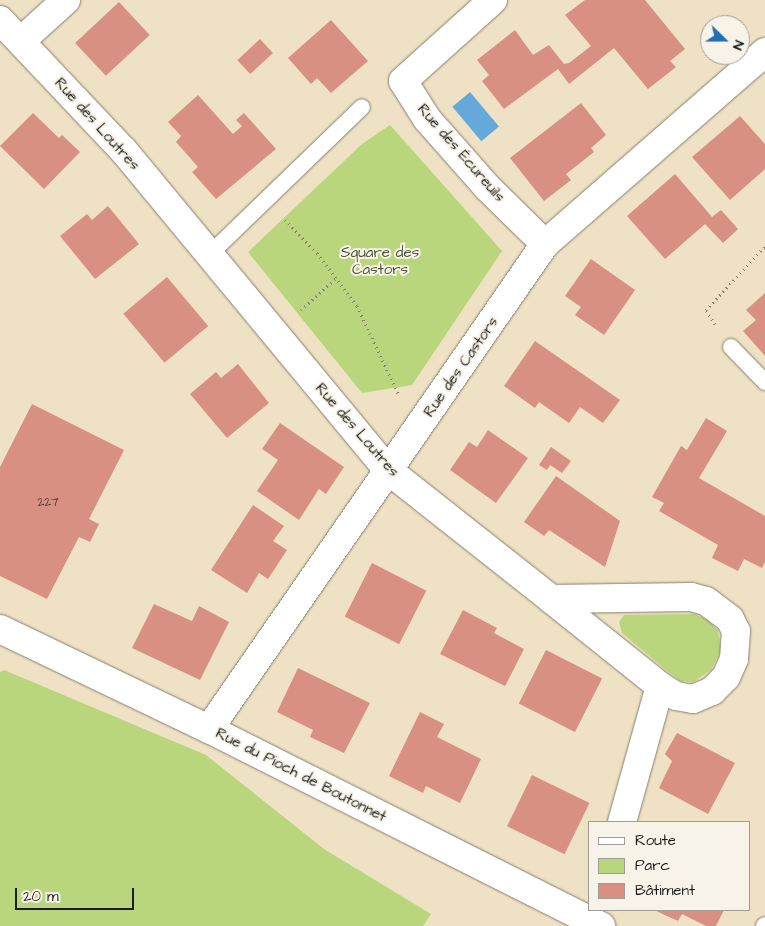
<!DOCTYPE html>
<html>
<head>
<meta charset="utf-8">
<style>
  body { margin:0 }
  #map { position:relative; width:765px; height:926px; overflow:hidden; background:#efe2c4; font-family:"Architects Daughter",sans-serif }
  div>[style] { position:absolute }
  .green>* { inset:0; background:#bad67c }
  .water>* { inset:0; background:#65a8da; transform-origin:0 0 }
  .building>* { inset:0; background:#d89082; transform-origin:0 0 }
  .path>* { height:3px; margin-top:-1.5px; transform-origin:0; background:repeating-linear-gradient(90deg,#867f70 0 1px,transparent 0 5px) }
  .roads { filter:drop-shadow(0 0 1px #867f70) drop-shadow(0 0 1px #867f70) }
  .lane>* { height:16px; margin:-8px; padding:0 8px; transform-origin:8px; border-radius:8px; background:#fff }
  .street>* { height:28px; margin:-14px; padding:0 14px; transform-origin:14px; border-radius:14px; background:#fff }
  span { translate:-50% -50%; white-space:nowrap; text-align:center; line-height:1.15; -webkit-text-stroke:4px #f7f3e8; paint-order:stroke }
  .number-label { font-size:12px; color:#4b3936 }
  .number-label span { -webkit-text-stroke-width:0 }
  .street-label { font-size:15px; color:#1c1c1c }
  .park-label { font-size:15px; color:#4b5439 }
  .legend { position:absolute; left:588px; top:821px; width:162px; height:90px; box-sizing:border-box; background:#f7f3e8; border:1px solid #9f9d96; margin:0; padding:6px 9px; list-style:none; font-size:15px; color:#1c1c1c }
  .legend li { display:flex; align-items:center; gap:10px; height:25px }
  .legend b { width:25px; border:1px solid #9f9d96 }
  .north { position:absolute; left:700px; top:15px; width:50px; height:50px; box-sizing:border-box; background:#f7f3e8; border:1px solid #9f9d96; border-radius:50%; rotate:112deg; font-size:14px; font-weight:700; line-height:20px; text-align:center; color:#1c1c1c }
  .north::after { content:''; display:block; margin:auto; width:18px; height:22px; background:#1f6fb2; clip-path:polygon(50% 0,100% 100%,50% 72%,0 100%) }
  .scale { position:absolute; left:15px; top:888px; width:119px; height:22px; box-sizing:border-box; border:2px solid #1c1c1c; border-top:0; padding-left:6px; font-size:15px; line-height:18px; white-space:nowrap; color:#1c1c1c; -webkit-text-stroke:4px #f7f3e8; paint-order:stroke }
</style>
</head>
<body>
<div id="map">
  <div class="green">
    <i style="clip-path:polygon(390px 125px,502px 251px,412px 385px,362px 393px,248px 252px,362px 144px)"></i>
    <i style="clip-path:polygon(695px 614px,709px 621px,718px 631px,721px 650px,711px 670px,693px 682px,681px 681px,666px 670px,622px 633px,619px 622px,624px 615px)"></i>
    <i style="clip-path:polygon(4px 670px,206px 755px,324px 849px,431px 914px,423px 926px,0 926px,0 672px)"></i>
  </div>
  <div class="water">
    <i style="left:470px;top:92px;width:45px;height:23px;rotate:50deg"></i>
  </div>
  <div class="building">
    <i style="clip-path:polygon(585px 0,645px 0,685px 49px,670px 61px,676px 67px,648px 89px,614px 48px,569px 84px,558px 69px,504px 109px,482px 81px,489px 75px,477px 60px,515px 30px,533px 55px,549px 45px,564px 64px,569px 63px,591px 46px,565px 15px)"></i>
    <i style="left:119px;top:2px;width:45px;height:60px;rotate:47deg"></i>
    <i style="clip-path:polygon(331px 20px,368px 61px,331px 93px,317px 78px,311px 84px,288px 58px)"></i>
    <i style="left:260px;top:39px;width:19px;height:31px;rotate:47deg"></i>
    <i style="clip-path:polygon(198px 95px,233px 134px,242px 126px,236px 120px,244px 113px,276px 149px,216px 199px,192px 172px,198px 167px,176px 142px,181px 136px,168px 122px)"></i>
    <i style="clip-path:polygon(581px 103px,606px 135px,591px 148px,594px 152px,566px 174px,571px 180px,544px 201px,510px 158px)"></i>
    <i style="clip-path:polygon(33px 113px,59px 138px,62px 135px,80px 152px,44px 189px,0 146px)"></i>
    <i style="clip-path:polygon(740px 116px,765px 144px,765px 169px,730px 200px,692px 157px)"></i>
    <i style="clip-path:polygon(675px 174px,712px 217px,721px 210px,738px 229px,723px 243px,705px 224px,665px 259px,627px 216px)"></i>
    <i style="clip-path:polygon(108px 206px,139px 244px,95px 279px,60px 236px,87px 214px,92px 220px)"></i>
    <i style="clip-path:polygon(591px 259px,635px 290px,604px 335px,575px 315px,581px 307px,565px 296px)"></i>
    <i style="left:167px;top:277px;width:64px;height:57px;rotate:50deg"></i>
    <i style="clip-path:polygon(765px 293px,765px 356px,743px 331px,756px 320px,746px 310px)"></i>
    <i style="clip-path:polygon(535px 341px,597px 384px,594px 388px,597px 384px,620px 400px,603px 423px,580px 407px,569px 423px,539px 402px,535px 408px,504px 386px)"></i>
    <i style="clip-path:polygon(238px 364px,269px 403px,227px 438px,190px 394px,216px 372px,221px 378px)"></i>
    <i style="clip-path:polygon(32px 404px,124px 450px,89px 519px,99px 524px,90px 542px,79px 537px,47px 599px,0 576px,0 467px)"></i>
    <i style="clip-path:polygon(706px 418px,727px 431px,699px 478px,765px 516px,765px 562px,762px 568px,744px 559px,738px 571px,712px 558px,718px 545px,659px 511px,664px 503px,652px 497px,681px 446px,687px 450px)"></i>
    <i style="clip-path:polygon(280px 423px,344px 467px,326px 494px,319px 489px,299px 520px,257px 491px,278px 460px,262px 449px)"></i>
    <i style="clip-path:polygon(488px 430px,528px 458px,496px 503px,450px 470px,469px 442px,477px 447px)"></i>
    <i style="clip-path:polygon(551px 447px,571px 461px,562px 473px,550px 465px,547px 470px,539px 465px)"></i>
    <i style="clip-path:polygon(556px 476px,620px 521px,605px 567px,549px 530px,544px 536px,524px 522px)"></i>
    <i style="clip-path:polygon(253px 505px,284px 526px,273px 541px,287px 550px,268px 579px,259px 573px,247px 593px,211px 570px)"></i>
    <i style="left:372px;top:563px;width:61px;height:60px;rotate:27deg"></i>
    <i style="clip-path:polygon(154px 604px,192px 621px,199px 606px,229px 622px,200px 680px,132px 648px)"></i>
    <i style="clip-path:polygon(463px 610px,497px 628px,494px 633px,524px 649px,505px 686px,440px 654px)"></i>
    <i style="left:546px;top:650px;width:63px;height:60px;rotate:27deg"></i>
    <i style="clip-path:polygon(298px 668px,370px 703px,344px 753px,310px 737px,313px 730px,277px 712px)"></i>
    <i style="clip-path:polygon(420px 712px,444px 724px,437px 737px,481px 759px,460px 803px,426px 786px,423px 793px,389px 776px)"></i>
    <i style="clip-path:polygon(677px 733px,735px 763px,708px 814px,659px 788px,672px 761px,665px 754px)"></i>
    <i style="left:532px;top:775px;width:64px;height:57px;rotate:26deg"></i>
    <i style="clip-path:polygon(654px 910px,724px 910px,716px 926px,706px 926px,682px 914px,678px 921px)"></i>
  </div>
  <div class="path">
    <i style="left:285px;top:220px;width:46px;rotate:45.9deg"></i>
    <i style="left:317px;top:253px;width:66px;rotate:53deg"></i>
    <i style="left:357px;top:306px;width:96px;rotate:64.8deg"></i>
    <i style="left:301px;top:310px;width:46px;rotate:-42.4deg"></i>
    <i style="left:715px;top:324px;width:17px;rotate:-123deg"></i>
    <i style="left:706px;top:310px;width:87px;rotate:-47.3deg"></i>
  </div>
  <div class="roads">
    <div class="lane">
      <i style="left:210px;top:254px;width:211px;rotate:-44deg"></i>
      <i style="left:731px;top:347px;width:49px;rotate:45.8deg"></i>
      <i style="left:764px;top:926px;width:1px;rotate:-45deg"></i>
    </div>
    <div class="street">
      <i style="left:493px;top:0;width:121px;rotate:138deg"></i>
      <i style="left:403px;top:81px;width:45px;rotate:57.7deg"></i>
      <i style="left:427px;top:119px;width:92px;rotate:48.5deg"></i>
      <i style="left:488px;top:188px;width:80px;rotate:44.5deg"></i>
      <i style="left:0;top:20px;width:180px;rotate:46.6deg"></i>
      <i style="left:124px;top:151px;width:415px;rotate:50.4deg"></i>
      <i style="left:389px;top:471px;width:206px;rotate:38.3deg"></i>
      <i style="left:551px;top:599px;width:139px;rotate:38.6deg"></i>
      <i style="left:660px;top:686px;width:19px;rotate:32deg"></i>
      <i style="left:676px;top:696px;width:17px;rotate:10deg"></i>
      <i style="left:693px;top:699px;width:21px;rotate:-23deg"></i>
      <i style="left:712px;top:691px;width:20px;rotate:-45deg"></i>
      <i style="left:726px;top:677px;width:20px;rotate:-66deg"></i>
      <i style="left:734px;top:659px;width:28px;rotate:-86deg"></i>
      <i style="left:736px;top:631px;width:13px;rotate:-117deg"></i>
      <i style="left:730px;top:619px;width:30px;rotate:-143deg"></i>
      <i style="left:706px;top:601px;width:16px;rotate:-165deg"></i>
      <i style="left:691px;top:597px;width:140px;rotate:179.2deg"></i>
      <i style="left:21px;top:41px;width:61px;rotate:-42.3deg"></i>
      <i style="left:0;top:629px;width:232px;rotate:25.6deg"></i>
      <i style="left:209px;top:729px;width:439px;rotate:26.7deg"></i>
      <i style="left:209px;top:729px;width:590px;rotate:-55.29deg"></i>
      <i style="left:545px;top:244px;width:292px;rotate:-41.1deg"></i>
      <i style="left:622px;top:822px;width:141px;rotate:-74.4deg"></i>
    </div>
  </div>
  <div class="number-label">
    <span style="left:48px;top:503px">227</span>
  </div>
  <div class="street-label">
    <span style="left:97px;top:124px;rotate:48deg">Rue des Loutres</span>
    <span style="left:461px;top:153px;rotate:49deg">Rue des Écureuils</span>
    <span style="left:461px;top:367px;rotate:-55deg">Rue des Castors</span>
    <span style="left:357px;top:430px;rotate:49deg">Rue des Loutres</span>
    <span style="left:301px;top:775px;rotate:27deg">Rue du Pioch de Boutonnet</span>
  </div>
  <div class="park-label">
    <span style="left:380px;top:261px">Square des<br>Castors</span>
  </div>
  <ul class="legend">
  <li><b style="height:6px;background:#fff"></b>Route</li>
  <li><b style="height:14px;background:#bad67c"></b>Parc</li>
  <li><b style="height:14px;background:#d89082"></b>Bâtiment</li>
  </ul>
  <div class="north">N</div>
  <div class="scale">20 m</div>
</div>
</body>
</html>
